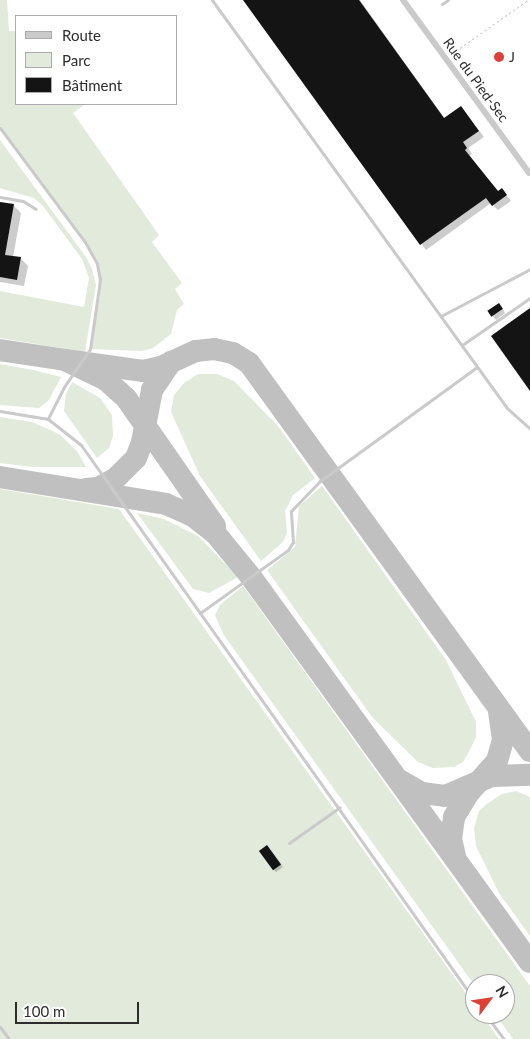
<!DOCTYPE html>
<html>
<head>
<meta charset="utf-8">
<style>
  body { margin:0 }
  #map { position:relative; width:530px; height:1039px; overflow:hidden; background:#fff; font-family:Lato,sans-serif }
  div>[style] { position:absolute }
  .green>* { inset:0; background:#e1eadb }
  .shadow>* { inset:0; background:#0003 }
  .taxiway>* { height:22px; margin:-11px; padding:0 11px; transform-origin:11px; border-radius:11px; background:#c0c0c0 }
  .building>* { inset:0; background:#141414; transform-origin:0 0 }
  .path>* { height:1px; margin-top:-0.5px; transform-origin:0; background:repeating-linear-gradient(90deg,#cacaca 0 2.5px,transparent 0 5px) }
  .service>* { height:3px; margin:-1.5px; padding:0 1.5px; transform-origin:1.5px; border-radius:1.5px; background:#cacaca }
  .minor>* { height:6px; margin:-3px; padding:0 3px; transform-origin:3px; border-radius:3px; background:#cacaca }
  .dots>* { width:14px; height:14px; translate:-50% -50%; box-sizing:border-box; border:2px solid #fff; border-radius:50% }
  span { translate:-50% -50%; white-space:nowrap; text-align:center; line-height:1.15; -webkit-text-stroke:5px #fff; paint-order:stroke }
  .poi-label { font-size:14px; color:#2d2d2d }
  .left { translate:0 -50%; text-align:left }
  .street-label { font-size:14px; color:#2d2d2d }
  .legend { position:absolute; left:15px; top:15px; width:162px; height:90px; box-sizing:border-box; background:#fff; border:1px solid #ababab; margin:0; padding:6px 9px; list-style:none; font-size:15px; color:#2d2d2d }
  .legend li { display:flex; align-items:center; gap:10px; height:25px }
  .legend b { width:25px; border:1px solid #ababab }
  .north { position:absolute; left:465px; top:974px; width:50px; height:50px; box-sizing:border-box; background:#fff; border:1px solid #ababab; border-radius:50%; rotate:59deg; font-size:14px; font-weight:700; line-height:20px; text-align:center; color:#2d2d2d }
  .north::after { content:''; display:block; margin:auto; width:18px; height:22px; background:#dd4036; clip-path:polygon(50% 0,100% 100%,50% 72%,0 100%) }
  .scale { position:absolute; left:15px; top:1002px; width:124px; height:22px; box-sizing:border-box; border:2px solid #2d2d2d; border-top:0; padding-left:6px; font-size:15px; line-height:18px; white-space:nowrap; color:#2d2d2d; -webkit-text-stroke:4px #fff; paint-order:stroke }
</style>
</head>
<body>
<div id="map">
  <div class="green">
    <i style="clip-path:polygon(0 0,7px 0,9px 31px,16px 31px,16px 104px,85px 104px,73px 113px,159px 235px,152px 242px,182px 283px,175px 289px,184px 304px,177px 310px,171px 334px,153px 348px,142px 351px,90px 349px,100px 295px,97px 264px,85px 242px,0 128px)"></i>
    <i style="clip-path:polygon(0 140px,86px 257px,92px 269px,96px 285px,85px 352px,0 338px,0 291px,84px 307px,89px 278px,82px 259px,43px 206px,34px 198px,0 188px)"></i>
    <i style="clip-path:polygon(0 364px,33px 370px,61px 377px,49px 400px,39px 408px,0 405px)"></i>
    <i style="clip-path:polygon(198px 374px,217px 374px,234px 381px,278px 426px,315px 478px,293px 495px,285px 511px,287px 533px,283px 542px,261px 561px,200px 476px,171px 412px,174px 395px,184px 383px)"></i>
    <i style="clip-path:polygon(72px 382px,100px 398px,112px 415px,113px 436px,109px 448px,97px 458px,64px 411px,66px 394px)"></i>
    <i style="clip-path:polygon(0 417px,32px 422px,59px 434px,77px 451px,86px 467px,32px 467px,0 463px)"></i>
    <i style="clip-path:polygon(322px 486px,446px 660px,476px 722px,476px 737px,470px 750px,463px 762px,454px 767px,433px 768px,418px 762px,372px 717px,267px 570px,295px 547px,299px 506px)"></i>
    <i style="clip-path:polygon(0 489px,119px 509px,475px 1006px,475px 1014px,481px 1014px,499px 1039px,0 1039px)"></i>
    <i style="clip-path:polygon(137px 513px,164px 519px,198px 536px,238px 577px,209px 593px,193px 589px)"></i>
    <i style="clip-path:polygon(243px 586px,530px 986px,530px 1039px,513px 1039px,495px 1014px,505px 1014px,505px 984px,475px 986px,223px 634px,215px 615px,220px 605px)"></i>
    <i style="clip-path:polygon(516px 791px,530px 797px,530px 936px,499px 893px,476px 846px,474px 828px,479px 811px,488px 803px,502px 794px)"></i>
  </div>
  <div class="shadow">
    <i style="clip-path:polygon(245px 0,360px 0,445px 119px,461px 107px,466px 113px,484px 137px,468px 148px,472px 154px,469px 156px,498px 192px,502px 190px,511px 201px,498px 210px,491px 203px,426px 250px)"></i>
    <i style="clip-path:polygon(0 203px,13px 205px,21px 213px,13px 257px,20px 258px,28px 266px,24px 286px,0 282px)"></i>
    <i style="clip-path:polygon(502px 308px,505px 313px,496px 320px,489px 312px)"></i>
    <i style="clip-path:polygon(270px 850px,283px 867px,276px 872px,273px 869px)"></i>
  </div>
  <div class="taxiway">
    <i style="left:0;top:350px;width:66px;rotate:8.7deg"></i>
    <i style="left:65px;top:360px;width:46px;rotate:26deg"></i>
    <i style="left:106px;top:380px;width:27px;rotate:42deg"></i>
    <i style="left:126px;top:398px;width:156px;rotate:55.2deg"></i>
    <i style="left:65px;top:360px;width:79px;rotate:8deg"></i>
    <i style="left:143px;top:371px;width:18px;rotate:-13deg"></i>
    <i style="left:161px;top:367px;width:38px;rotate:-25deg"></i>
    <i style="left:196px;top:351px;width:18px;rotate:-6deg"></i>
    <i style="left:214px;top:349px;width:19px;rotate:12deg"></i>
    <i style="left:233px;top:353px;width:19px;rotate:32deg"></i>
    <i style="left:249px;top:363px;width:479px;rotate:54.1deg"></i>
    <i style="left:0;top:477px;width:168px;rotate:9.2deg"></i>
    <i style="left:166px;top:504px;width:30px;rotate:24deg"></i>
    <i style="left:193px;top:516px;width:28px;rotate:38deg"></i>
    <i style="left:215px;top:533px;width:57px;rotate:50.7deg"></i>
    <i style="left:251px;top:577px;width:475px;rotate:54.1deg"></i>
    <i style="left:86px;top:489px;width:12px;rotate:-5deg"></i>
    <i style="left:98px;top:488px;width:21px;rotate:-29deg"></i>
    <i style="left:116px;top:478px;width:28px;rotate:-45deg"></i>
    <i style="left:136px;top:458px;width:17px;rotate:-69deg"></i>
    <i style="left:142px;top:442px;width:53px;rotate:-79.1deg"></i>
    <i style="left:152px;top:390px;width:34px;rotate:-56deg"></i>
    <i style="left:401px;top:781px;width:24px;rotate:30deg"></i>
    <i style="left:422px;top:793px;width:23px;rotate:7deg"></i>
    <i style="left:445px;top:796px;width:51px;rotate:-23.1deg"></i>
    <i style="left:492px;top:776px;width:38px;rotate:-2deg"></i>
    <i style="left:455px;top:856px;width:17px;rotate:-103deg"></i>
    <i style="left:451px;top:839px;width:22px;rotate:-82deg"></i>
    <i style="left:454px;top:817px;width:26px;rotate:-59deg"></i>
    <i style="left:467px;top:795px;width:45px;rotate:-48.6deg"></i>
    <i style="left:497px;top:761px;width:22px;rotate:-74deg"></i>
    <i style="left:503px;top:740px;width:29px;rotate:-98deg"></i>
  </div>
  <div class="building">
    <i style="clip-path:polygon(243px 0,359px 0,444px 118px,461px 106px,479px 131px,463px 142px,467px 148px,465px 150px,498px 191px,502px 188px,507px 195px,492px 206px,486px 198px,420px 245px)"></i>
    <i style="clip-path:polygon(0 202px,14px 204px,5px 255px,21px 257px,17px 280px,0 277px)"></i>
    <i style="left:499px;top:303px;width:7px;height:14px;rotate:56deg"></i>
    <i style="clip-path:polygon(530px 308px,530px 391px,491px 336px)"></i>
    <i style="left:267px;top:845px;width:24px;height:10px;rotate:54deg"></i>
  </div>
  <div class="path">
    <i style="left:460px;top:48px;width:83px;rotate:-35.2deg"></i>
  </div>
  <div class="service">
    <i style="left:212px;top:0;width:503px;rotate:54.13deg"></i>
    <i style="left:507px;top:408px;width:31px;rotate:42deg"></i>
    <i style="left:442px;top:4px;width:7px;rotate:-34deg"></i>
    <i style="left:0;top:128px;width:142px;rotate:53.3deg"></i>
    <i style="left:85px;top:242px;width:25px;rotate:61deg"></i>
    <i style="left:97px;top:264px;width:16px;rotate:79deg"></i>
    <i style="left:100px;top:280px;width:70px;rotate:98.2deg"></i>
    <i style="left:90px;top:349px;width:46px;rotate:124.4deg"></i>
    <i style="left:64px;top:387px;width:36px;rotate:117deg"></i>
    <i style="left:0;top:197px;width:23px;rotate:10deg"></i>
    <i style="left:23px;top:201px;width:15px;rotate:32deg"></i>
    <i style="left:441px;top:316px;width:101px;rotate:-27.8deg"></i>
    <i style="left:462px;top:345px;width:83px;rotate:-34.7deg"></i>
    <i style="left:0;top:411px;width:49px;rotate:9.5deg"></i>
    <i style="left:48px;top:419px;width:42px;rotate:38.2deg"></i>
    <i style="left:81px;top:445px;width:681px;rotate:54.68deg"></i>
    <i style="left:200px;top:613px;width:108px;rotate:-35.6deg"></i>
    <i style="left:288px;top:550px;width:9px;rotate:-58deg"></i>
    <i style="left:293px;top:542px;width:31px;rotate:-94deg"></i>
    <i style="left:291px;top:511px;width:42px;rotate:-46deg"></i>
    <i style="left:320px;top:481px;width:194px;rotate:-36deg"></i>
    <i style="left:289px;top:843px;width:62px;rotate:-35.2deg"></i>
    <i style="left:485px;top:1014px;width:31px;rotate:53deg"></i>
    <i style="left:0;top:1027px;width:15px;rotate:53deg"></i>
  </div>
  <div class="minor">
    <i style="left:403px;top:0;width:214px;rotate:53.9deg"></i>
  </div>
  <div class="dots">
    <i style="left:499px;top:57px;background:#dd4036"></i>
  </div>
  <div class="poi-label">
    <span class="left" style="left:509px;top:57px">J</span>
  </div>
  <div class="street-label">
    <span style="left:476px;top:80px;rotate:54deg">Rue du Pied-Sec</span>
  </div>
  <ul class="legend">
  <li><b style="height:6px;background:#cacaca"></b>Route</li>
  <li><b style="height:14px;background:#e1eadb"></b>Parc</li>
  <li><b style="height:14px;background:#141414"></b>Bâtiment</li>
  </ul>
  <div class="north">N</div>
  <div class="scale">100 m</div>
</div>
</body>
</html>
